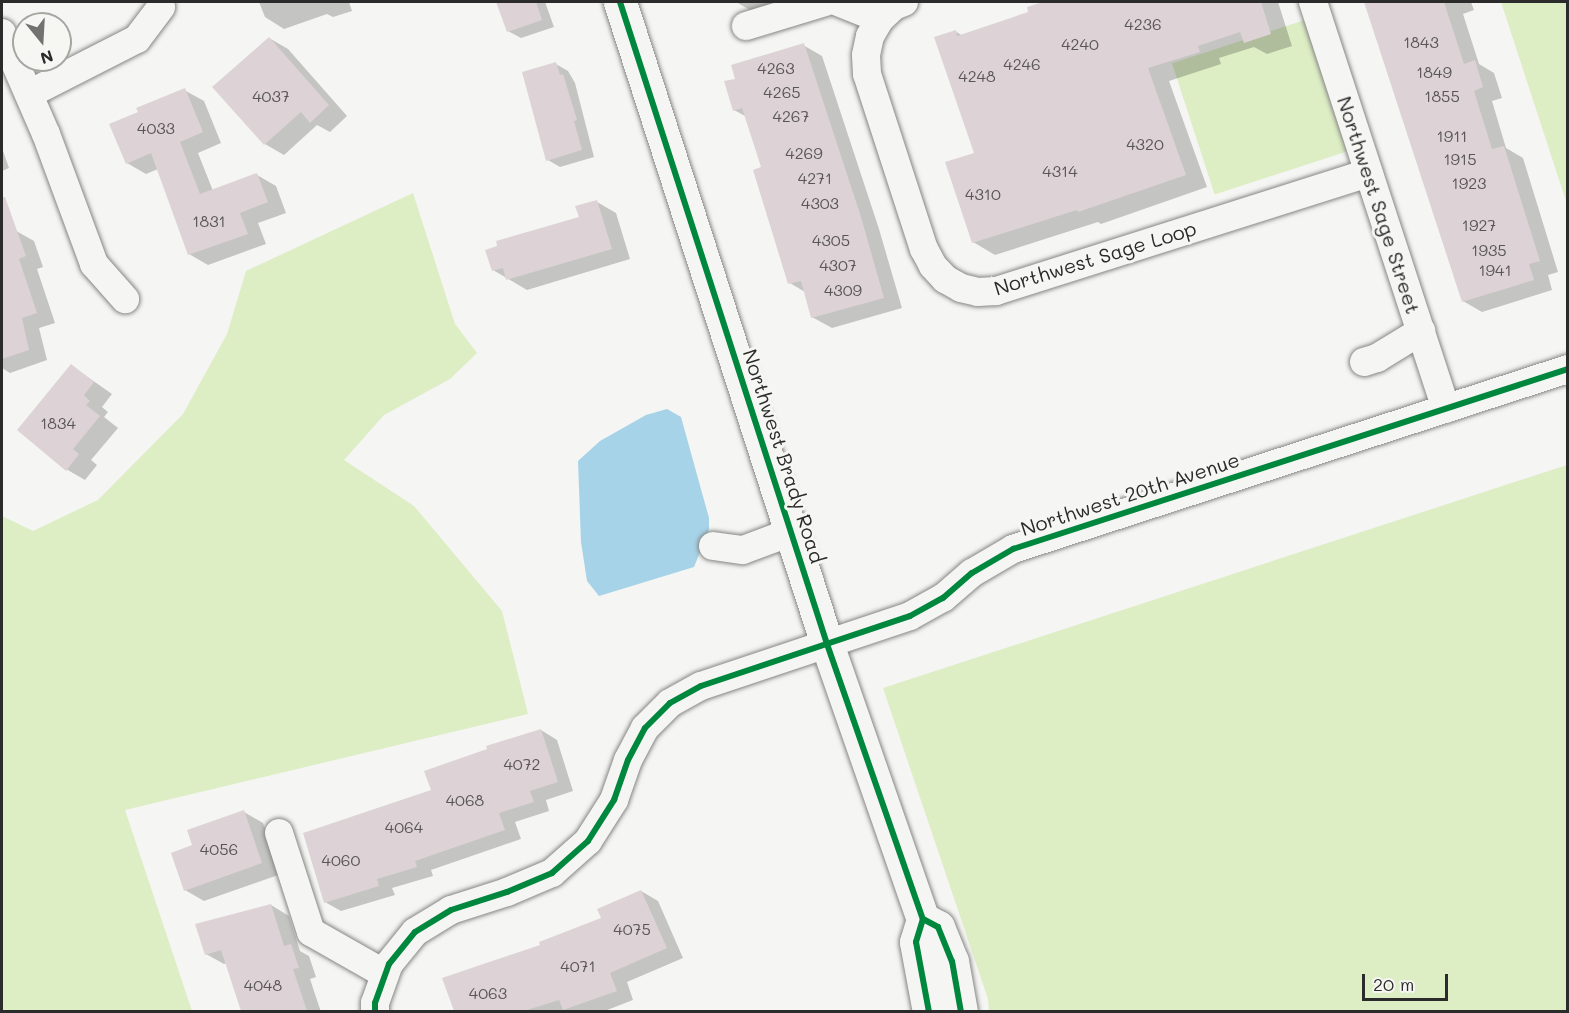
<!DOCTYPE html>
<html>
<head>
<meta charset="utf-8">
<style>
  body { margin:0 }
  #map { position:relative; width:1569px; height:1013px; overflow:hidden; background:#f5f5f3; font-family:Mali,sans-serif }
  div>[style] { position:absolute }
  .green>* { inset:0; background:#ddedc4; transform-origin:0 0 }
  .water>* { inset:0; background:#a6d3e8 }
  .shadow>* { inset:0; background:#0003 }
  .building>* { inset:0; background:#ddd3d6 }
  .roads { filter:drop-shadow(0 0 2px #868685) drop-shadow(0 0 2px #868685) }
  .minor>* { height:28px; margin:-14px; padding:0 14px; transform-origin:14px; border-radius:14px; background:#f5f5f3 }
  .major>* { height:33px; margin:-16.5px; padding:0 16.5px; transform-origin:16.5px; border-radius:16.5px; background:#f5f5f3 }
  .cycleway>* { height:6px; margin:-3px; padding:0 3px; transform-origin:3px; border-radius:3px; background:#00873e }
  span { translate:-50% -50%; white-space:nowrap; text-align:center; line-height:1.15; -webkit-text-stroke:6px #f6f6f2; paint-order:stroke }
  .number-label { font-size:16px; color:#585556 }
  .number-label span { -webkit-text-stroke-width:0 }
  .street-label { font-size:20px; color:#2b2b2b }
  .frame { position:absolute; inset:0; border:3px solid #2b2b2b; pointer-events:none }
  .north { position:absolute; left:12px; top:12px; width:60px; height:60px; box-sizing:border-box; background:#f6f6f2; border:2px solid #a5a5a2; border-radius:50%; rotate:162deg; font-size:16px; font-weight:700; line-height:24px; text-align:center; color:#2b2b2b }
  .north::after { content:''; display:block; margin:auto; width:21px; height:27px; background:#727271; clip-path:polygon(50% 0,100% 100%,50% 72%,0 100%) }
  .scale { position:absolute; left:1362px; top:974px; width:86px; height:27px; box-sizing:border-box; border:3px solid #2b2b2b; border-top:0; padding-left:8px; font-size:18px; line-height:21px; white-space:nowrap; color:#2b2b2b; -webkit-text-stroke:4px #f6f6f2; paint-order:stroke }
</style>
</head>
<body>
<div id="map">
  <div class="green">
    <i style="clip-path:polygon(1501px 2px,1567px 2px,1567px 204px)"></i>
    <i style="left:1308px;top:19px;width:138px;height:143px;rotate:72deg"></i>
    <i style="clip-path:polygon(413px 193px,455px 324px,477px 353px,450px 379px,384px 415px,344px 460px,414px 506px,502px 611px,528px 714px,125px 810px,192px 1011px,2px 1011px,2px 516px,33px 531px,98px 500px,183px 414px,227px 334px,246px 271px)"></i>
    <i style="clip-path:polygon(1567px 465px,1567px 1011px,989px 1011px,988px 999px,883px 688px)"></i>
  </div>
  <div class="water">
    <i style="clip-path:polygon(667px 409px,681px 417px,709px 518px,709px 530px,694px 567px,599px 596px,587px 581px,581px 542px,578px 461px,600px 441px,646px 415px)"></i>
  </div>
  <div class="shadow">
    <i style="clip-path:polygon(259px 2px,349px 2px,352px 11px,333px 17px,327px 14px,284px 29px,265px 17px)"></i>
    <i style="clip-path:polygon(498px 2px,545px 2px,554px 27px,521px 38px,508px 31px)"></i>
    <i style="clip-path:polygon(736px 2px,775px 2px,750px 10px)"></i>
    <i style="clip-path:polygon(1066px 2px,1278px 2px,1292px 46px,1267px 54px,1254px 47px,1219px 58px,1221px 64px,1169px 81px,1207px 187px,1101px 224px,1098px 222px,995px 255px,973px 242px,976px 154px,955px 31px,963px 36px)"></i>
    <i style="clip-path:polygon(1365px 2px,1471px 2px,1474px 10px,1463px 14px,1479px 64px,1494px 73px,1502px 98px,1492px 101px,1506px 148px,1523px 158px,1558px 272px,1548px 275px,1552px 290px,1482px 312px,1463px 301px)"></i>
    <i style="clip-path:polygon(269px 38px,288px 49px,347px 116px,330px 132px,317px 125px,284px 155px,265px 144px)"></i>
    <i style="clip-path:polygon(803px 45px,822px 56px,879px 229px,902px 308px,832px 328px,812px 317px,805px 292px,790px 283px,762px 168px,747px 117px,734px 110px,737px 80px)"></i>
    <i style="clip-path:polygon(556px 64px,568px 71px,575px 83px,594px 157px,560px 167px,548px 160px)"></i>
    <i style="clip-path:polygon(184px 90px,204px 101px,221px 143px,198px 153px,213px 191px,257px 175px,276px 186px,286px 213px,258px 223px,266px 244px,208px 265px,189px 254px,158px 169px,146px 174px,127px 163px)"></i>
    <i style="clip-path:polygon(2px 148px,9px 168px,2px 171px)"></i>
    <i style="clip-path:polygon(597px 202px,616px 213px,630px 259px,527px 290px,493px 270px,580px 218px)"></i>
    <i style="clip-path:polygon(2px 223px,34px 241px,43px 267px,37px 269px,55px 323px,39px 328px,47px 360px,10px 373px,2px 368px)"></i>
    <i style="clip-path:polygon(72px 366px,112px 394px,102px 407px,108px 412px,104px 417px,118px 428px,91px 460px,97px 465px,85px 480px,66px 469px)"></i>
    <i style="clip-path:polygon(541px 730px,557px 740px,573px 791px,546px 800px,549px 811px,515px 822px,521px 839px,431px 870px,433px 876px,392px 888px,395px 895px,341px 911px,325px 902px,433px 791px,489px 750px)"></i>
    <i style="clip-path:polygon(244px 812px,263px 823px,281px 874px,204px 901px,185px 890px,194px 846px)"></i>
    <i style="clip-path:polygon(641px 891px,658px 901px,683px 958px,627px 982px,633px 1000px,602px 1012px,455px 1012px,444px 979px,542px 946px,603px 919px)"></i>
    <i style="clip-path:polygon(271px 905px,289px 916px,300px 951px,309px 956px,316px 977px,310px 979px,321px 1012px,242px 1012px,227px 963px,224px 964px,206px 954px)"></i>
  </div>
  <div class="building">
    <i style="clip-path:polygon(496px 2px,536px 2px,542px 20px,507px 32px)"></i>
    <i style="clip-path:polygon(1043px 2px,1261px 2px,1271px 34px,1244px 43px,1240px 32px,1198px 46px,1200px 52px,1148px 68px,1186px 175px,1078px 212px,1077px 210px,972px 243px,945px 162px,974px 153px,934px 37px,956px 30px,957px 36px,1028px 12px,1027px 7px)"></i>
    <i style="clip-path:polygon(1364px 2px,1444px 2px,1464px 64px,1475px 60px,1483px 87px,1474px 91px,1492px 149px,1504px 146px,1540px 261px,1529px 264px,1534px 280px,1462px 302px)"></i>
    <i style="clip-path:polygon(269px 37px,329px 105px,310px 123px,301px 112px,264px 145px,212px 87px)"></i>
    <i style="clip-path:polygon(804px 43px,861px 217px,884px 298px,811px 318px,801px 281px,788px 284px,753px 170px,761px 167px,742px 108px,733px 111px,724px 81px,735px 79px,731px 65px)"></i>
    <i style="clip-path:polygon(556px 62px,560px 75px,563px 74px,577px 120px,574px 121px,582px 150px,546px 161px,522px 72px)"></i>
    <i style="clip-path:polygon(185px 88px,203px 132px,180px 142px,200px 194px,257px 173px,268px 202px,240px 213px,248px 234px,188px 255px,151px 153px,126px 164px,109px 124px,138px 112px,136px 108px)"></i>
    <i style="clip-path:polygon(2px 197px,5px 197px,26px 256px,19px 259px,37px 313px,22px 318px,29px 350px,2px 359px)"></i>
    <i style="clip-path:polygon(597px 200px,612px 249px,506px 280px,503px 268px,492px 271px,485px 250px,497px 246px,496px 241px,579px 217px,575px 206px)"></i>
    <i style="clip-path:polygon(71px 364px,94px 382px,84px 395px,90px 401px,86px 405px,100px 416px,73px 449px,79px 454px,66px 471px,17px 430px)"></i>
    <i style="clip-path:polygon(541px 729px,558px 782px,530px 791px,534px 802px,499px 813px,505px 830px,415px 861px,417px 867px,377px 879px,379px 886px,324px 903px,303px 833px,431px 790px,424px 771px,487px 749px,486px 746px)"></i>
    <i style="clip-path:polygon(244px 810px,262px 863px,184px 891px,171px 853px,192px 845px,187px 830px)"></i>
    <i style="clip-path:polygon(641px 890px,667px 948px,610px 973px,617px 991px,563px 1010px,559px 1000px,524px 1011px,454px 1011px,442px 978px,540px 945px,539px 942px,601px 918px,597px 909px)"></i>
    <i style="clip-path:polygon(271px 904px,284px 946px,291px 944px,299px 968px,293px 969px,307px 1011px,241px 1011px,221px 950px,205px 955px,195px 924px)"></i>
  </div>
  <div class="roads">
    <div class="minor">
      <i style="left:838px;top:2px;width:45px;rotate:22deg"></i>
      <i style="left:904px;top:2px;width:11px;rotate:158deg"></i>
      <i style="left:894px;top:6px;width:19px;rotate:137deg"></i>
      <i style="left:880px;top:19px;width:20px;rotate:120deg"></i>
      <i style="left:870px;top:36px;width:19px;rotate:102deg"></i>
      <i style="left:866px;top:55px;width:19px;rotate:87deg"></i>
      <i style="left:867px;top:74px;width:184px;rotate:72deg"></i>
      <i style="left:924px;top:249px;width:19px;rotate:62deg"></i>
      <i style="left:933px;top:266px;width:18px;rotate:47deg"></i>
      <i style="left:945px;top:279px;width:18px;rotate:29deg"></i>
      <i style="left:961px;top:288px;width:17px;rotate:13deg"></i>
      <i style="left:978px;top:292px;width:18px;rotate:-3deg"></i>
      <i style="left:996px;top:291px;width:391px;rotate:-17.6deg"></i>
      <i style="left:1313px;top:2px;width:428px;rotate:71.9deg"></i>
      <i style="left:746px;top:26px;width:83px;rotate:-16.9deg"></i>
      <i style="left:2px;top:33px;width:110px;rotate:66.5deg"></i>
      <i style="left:46px;top:134px;width:139px;rotate:69.7deg"></i>
      <i style="left:94px;top:264px;width:47px;rotate:48.5deg"></i>
      <i style="left:29px;top:94px;width:121px;rotate:-27deg"></i>
      <i style="left:137px;top:39px;width:40px;rotate:-53deg"></i>
      <i style="left:1364px;top:362px;width:14px;rotate:-17deg"></i>
      <i style="left:1377px;top:358px;width:52px;rotate:-31.5deg"></i>
      <i style="left:713px;top:546px;width:30px;rotate:8deg"></i>
      <i style="left:743px;top:550px;width:51px;rotate:-20.6deg"></i>
      <i style="left:279px;top:833px;width:104px;rotate:72.1deg"></i>
      <i style="left:311px;top:932px;width:85px;rotate:29.6deg"></i>
      <i style="left:375px;top:1012px;width:9px;rotate:-90deg"></i>
      <i style="left:375px;top:1003px;width:41px;rotate:-70.3deg"></i>
      <i style="left:389px;top:964px;width:41px;rotate:-50.9deg"></i>
      <i style="left:415px;top:932px;width:42px;rotate:-31.4deg"></i>
      <i style="left:451px;top:910px;width:59px;rotate:-17.8deg"></i>
      <i style="left:507px;top:892px;width:49px;rotate:-22.9deg"></i>
      <i style="left:552px;top:873px;width:48px;rotate:-41.6deg"></i>
      <i style="left:588px;top:841px;width:49px;rotate:-57.6deg"></i>
      <i style="left:614px;top:800px;width:42px;rotate:-70.7deg"></i>
      <i style="left:628px;top:760px;width:36px;rotate:-62deg"></i>
      <i style="left:645px;top:728px;width:35px;rotate:-45deg"></i>
      <i style="left:670px;top:703px;width:35px;rotate:-29deg"></i>
      <i style="left:701px;top:686px;width:220px;rotate:-18.5deg"></i>
      <i style="left:910px;top:616px;width:38px;rotate:-29deg"></i>
      <i style="left:943px;top:598px;width:38px;rotate:-41deg"></i>
      <i style="left:972px;top:573px;width:48px;rotate:-30.3deg"></i>
      <i style="left:1013px;top:549px;width:583px;rotate:-17.97deg"></i>
    </div>
    <div class="major">
      <i style="left:620px;top:2px;width:675px;rotate:72.13deg"></i>
      <i style="left:827px;top:644px;width:291px;rotate:70.8deg"></i>
      <i style="left:923px;top:919px;width:24px;rotate:107deg"></i>
      <i style="left:916px;top:942px;width:71px;rotate:79.5deg"></i>
      <i style="left:923px;top:919px;width:17px;rotate:28deg"></i>
      <i style="left:938px;top:927px;width:37px;rotate:68deg"></i>
      <i style="left:952px;top:961px;width:52px;rotate:80deg"></i>
    </div>
  </div>
  <div class="cycleway">
    <i style="left:620px;top:2px;width:675px;rotate:72.13deg"></i>
    <i style="left:827px;top:644px;width:291px;rotate:70.8deg"></i>
    <i style="left:923px;top:919px;width:24px;rotate:107deg"></i>
    <i style="left:916px;top:942px;width:71px;rotate:79.5deg"></i>
    <i style="left:923px;top:919px;width:17px;rotate:28deg"></i>
    <i style="left:938px;top:927px;width:37px;rotate:68deg"></i>
    <i style="left:952px;top:961px;width:52px;rotate:80deg"></i>
    <i style="left:375px;top:1012px;width:9px;rotate:-90deg"></i>
    <i style="left:375px;top:1003px;width:41px;rotate:-70.3deg"></i>
    <i style="left:389px;top:964px;width:41px;rotate:-50.9deg"></i>
    <i style="left:415px;top:932px;width:42px;rotate:-31.4deg"></i>
    <i style="left:451px;top:910px;width:59px;rotate:-17.8deg"></i>
    <i style="left:507px;top:892px;width:49px;rotate:-22.9deg"></i>
    <i style="left:552px;top:873px;width:48px;rotate:-41.6deg"></i>
    <i style="left:588px;top:841px;width:49px;rotate:-57.6deg"></i>
    <i style="left:614px;top:800px;width:42px;rotate:-70.7deg"></i>
    <i style="left:628px;top:760px;width:36px;rotate:-62deg"></i>
    <i style="left:645px;top:728px;width:35px;rotate:-45deg"></i>
    <i style="left:670px;top:703px;width:35px;rotate:-29deg"></i>
    <i style="left:701px;top:686px;width:220px;rotate:-18.5deg"></i>
    <i style="left:910px;top:616px;width:38px;rotate:-29deg"></i>
    <i style="left:943px;top:598px;width:38px;rotate:-41deg"></i>
    <i style="left:972px;top:573px;width:48px;rotate:-30.3deg"></i>
    <i style="left:1013px;top:549px;width:583px;rotate:-17.97deg"></i>
  </div>
  <div class="number-label">
    <span style="left:1143px;top:24px">4236</span>
    <span style="left:1421px;top:42px">1843</span>
    <span style="left:1080px;top:44px">4240</span>
    <span style="left:1022px;top:64px">4246</span>
    <span style="left:776px;top:68px">4263</span>
    <span style="left:1434px;top:72px">1849</span>
    <span style="left:977px;top:76px">4248</span>
    <span style="left:782px;top:92px">4265</span>
    <span style="left:271px;top:96px">4037</span>
    <span style="left:1442px;top:96px">1855</span>
    <span style="left:791px;top:116px">4267</span>
    <span style="left:156px;top:128px">4033</span>
    <span style="left:1452px;top:136px">1911</span>
    <span style="left:1145px;top:144px">4320</span>
    <span style="left:804px;top:153px">4269</span>
    <span style="left:1460px;top:159px">1915</span>
    <span style="left:1060px;top:171px">4314</span>
    <span style="left:815px;top:178px">4271</span>
    <span style="left:1469px;top:183px">1923</span>
    <span style="left:983px;top:194px">4310</span>
    <span style="left:820px;top:203px">4303</span>
    <span style="left:209px;top:221px">1831</span>
    <span style="left:1479px;top:225px">1927</span>
    <span style="left:831px;top:240px">4305</span>
    <span style="left:1489px;top:250px">1935</span>
    <span style="left:838px;top:265px">4307</span>
    <span style="left:1495px;top:270px">1941</span>
    <span style="left:843px;top:290px">4309</span>
    <span style="left:58px;top:423px">1834</span>
    <span style="left:522px;top:764px">4072</span>
    <span style="left:465px;top:800px">4068</span>
    <span style="left:404px;top:827px">4064</span>
    <span style="left:219px;top:849px">4056</span>
    <span style="left:341px;top:860px">4060</span>
    <span style="left:632px;top:929px">4075</span>
    <span style="left:578px;top:966px">4071</span>
    <span style="left:263px;top:985px">4048</span>
    <span style="left:488px;top:993px">4063</span>
  </div>
  <div class="street-label">
    <span style="left:1379px;top:205px;rotate:72deg">Northwest Sage Street</span>
    <span style="left:1095px;top:258px;rotate:-17deg">Northwest Sage Loop</span>
    <span style="left:784px;top:456px;rotate:72deg">Northwest Brady Road</span>
    <span style="left:1130px;top:494px;rotate:-18deg">Northwest 20th Avenue</span>
  </div>
  <div class="frame"></div>
  <div class="north">N</div>
  <div class="scale">20 m</div>
</div>
</body>
</html>
